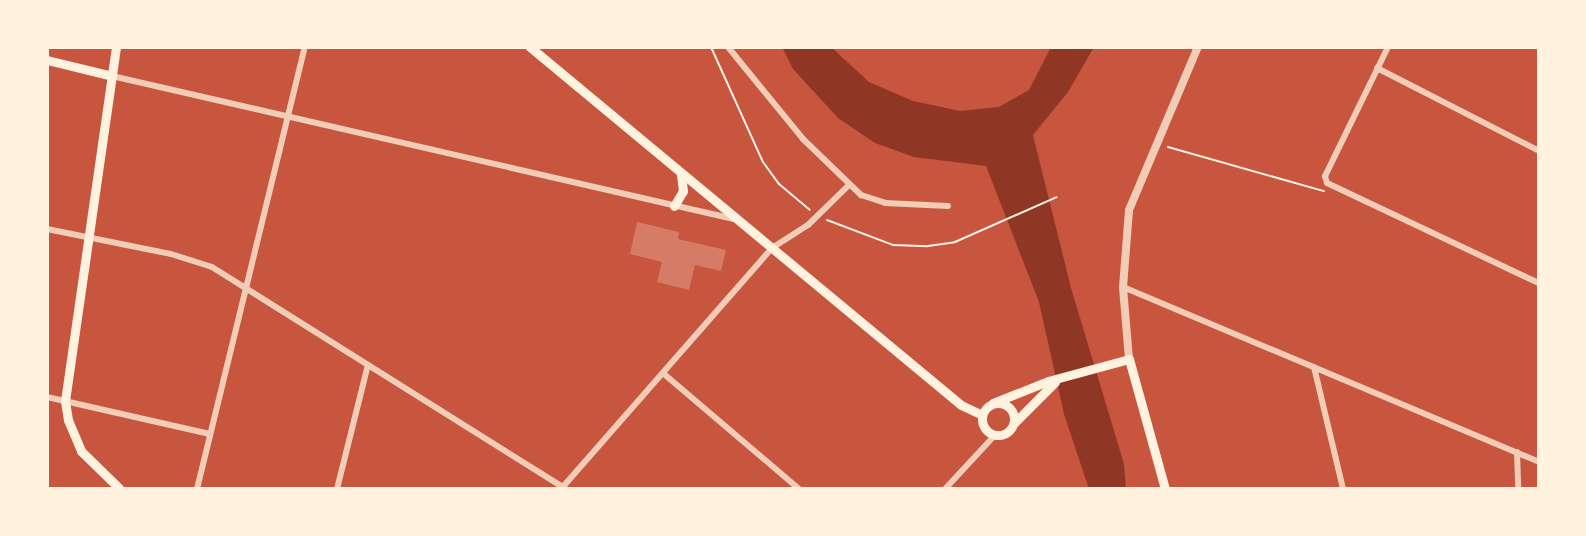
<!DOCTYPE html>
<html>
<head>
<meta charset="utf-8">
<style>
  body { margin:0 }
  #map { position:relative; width:1586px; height:536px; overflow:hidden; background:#c8553d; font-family:"DejaVu Sans",sans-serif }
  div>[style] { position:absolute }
  .water>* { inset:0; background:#8f3625 }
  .building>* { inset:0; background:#d67c66 }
  .path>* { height:2px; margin:-1px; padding:0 1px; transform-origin:1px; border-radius:1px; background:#fff3e0 }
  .minor>* { height:6px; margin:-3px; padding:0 3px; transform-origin:3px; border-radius:3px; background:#f1ccb7 }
  .tertiary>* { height:8px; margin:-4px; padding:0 4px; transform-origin:4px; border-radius:4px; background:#f1ccb7 }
  .secondary>* { height:9px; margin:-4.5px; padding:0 4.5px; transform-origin:4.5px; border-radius:4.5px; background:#fff3e0 }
  .secondary>.ring { margin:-4.5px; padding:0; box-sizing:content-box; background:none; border:9px solid #fff3e0; border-radius:50% }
  span { translate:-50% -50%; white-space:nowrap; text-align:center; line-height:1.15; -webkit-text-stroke:6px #fff3e0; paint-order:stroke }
  .frame { position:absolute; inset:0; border:49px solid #fff3e0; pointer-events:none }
</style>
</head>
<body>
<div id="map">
  <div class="water">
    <i style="clip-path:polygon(782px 47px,831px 47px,869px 82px,913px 101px,960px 111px,999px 107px,1029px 90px,1051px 47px,1094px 47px,1068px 92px,1033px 135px,1071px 288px,1124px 464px,1126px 489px,1089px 489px,1064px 414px,1039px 302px,986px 166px,914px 157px,875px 143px,838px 118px,793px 69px)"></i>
  </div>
  <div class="building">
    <i style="clip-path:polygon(637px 222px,679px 232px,678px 239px,726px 250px,721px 271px,695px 265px,689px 290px,657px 282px,662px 262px,630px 254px)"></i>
  </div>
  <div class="path">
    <i style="left:711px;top:47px;width:126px;rotate:65.7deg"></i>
    <i style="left:763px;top:162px;width:27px;rotate:54deg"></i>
    <i style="left:779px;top:184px;width:40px;rotate:40deg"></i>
    <i style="left:1168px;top:147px;width:162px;rotate:15.8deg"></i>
    <i style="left:827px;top:220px;width:71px;rotate:20.7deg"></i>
    <i style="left:893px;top:245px;width:35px;rotate:2deg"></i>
    <i style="left:928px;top:246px;width:27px;rotate:-8deg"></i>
    <i style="left:955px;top:242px;width:111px;rotate:-23.8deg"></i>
  </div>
  <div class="minor">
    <i style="left:728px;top:47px;width:119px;rotate:50.8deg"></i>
    <i style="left:803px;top:139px;width:81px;rotate:44deg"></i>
    <i style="left:861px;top:195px;width:25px;rotate:18deg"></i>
    <i style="left:885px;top:203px;width:63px;rotate:2.7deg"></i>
    <i style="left:1388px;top:47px;width:144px;rotate:116deg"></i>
    <i style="left:1325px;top:176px;width:7px;rotate:74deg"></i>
    <i style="left:1327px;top:183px;width:234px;rotate:25.3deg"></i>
    <i style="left:1377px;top:68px;width:182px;rotate:27.1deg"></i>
    <i style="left:112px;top:76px;width:638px;rotate:12.95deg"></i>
    <i style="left:47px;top:229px;width:126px;rotate:11.4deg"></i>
    <i style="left:171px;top:254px;width:43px;rotate:17.6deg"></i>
    <i style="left:212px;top:267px;width:418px;rotate:32.1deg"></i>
    <i style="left:1123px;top:287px;width:451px;rotate:22.8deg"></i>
    <i style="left:1314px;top:367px;width:125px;rotate:76.6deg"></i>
    <i style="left:664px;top:374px;width:177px;rotate:40.4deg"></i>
    <i style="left:47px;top:397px;width:167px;rotate:12.8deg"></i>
    <i style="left:1517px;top:452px;width:37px;rotate:88deg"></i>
    <i style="left:197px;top:489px;width:455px;rotate:-76.3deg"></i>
    <i style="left:337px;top:489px;width:128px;rotate:-76deg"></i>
    <i style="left:561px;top:489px;width:320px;rotate:-48.8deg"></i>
    <i style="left:772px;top:248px;width:43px;rotate:-32.6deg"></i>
    <i style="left:808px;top:225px;width:57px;rotate:-44.3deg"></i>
    <i style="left:945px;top:489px;width:74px;rotate:-47.2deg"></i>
  </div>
  <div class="tertiary">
    <i style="left:1129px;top:359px;width:72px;rotate:-94.8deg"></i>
    <i style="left:1123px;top:287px;width:77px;rotate:-85.5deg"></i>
    <i style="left:1129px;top:210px;width:177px;rotate:-67.1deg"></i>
  </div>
  <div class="secondary">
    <i style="left:116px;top:47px;width:358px;rotate:98.2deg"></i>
    <i style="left:65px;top:401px;width:19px;rotate:81deg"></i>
    <i style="left:68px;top:420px;width:34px;rotate:67deg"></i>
    <i style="left:81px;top:451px;width:54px;rotate:44.3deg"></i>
    <i style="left:530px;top:47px;width:560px;rotate:39.71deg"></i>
    <i style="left:961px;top:405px;width:23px;rotate:25deg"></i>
    <i style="left:47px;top:60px;width:67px;rotate:13.8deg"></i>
    <i style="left:674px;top:206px;width:17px;rotate:-59deg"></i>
    <i style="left:683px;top:191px;width:17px;rotate:-97deg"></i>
    <i class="ring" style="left:982px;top:403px;width:23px;height:23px"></i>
    <i style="left:993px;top:403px;width:59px;rotate:-21.8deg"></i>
    <i style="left:1048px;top:381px;width:84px;rotate:-15.2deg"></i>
    <i style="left:1129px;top:359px;width:135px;rotate:74.5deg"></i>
    <i style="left:1014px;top:423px;width:58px;rotate:-45deg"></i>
  </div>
  <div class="frame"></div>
</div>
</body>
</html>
